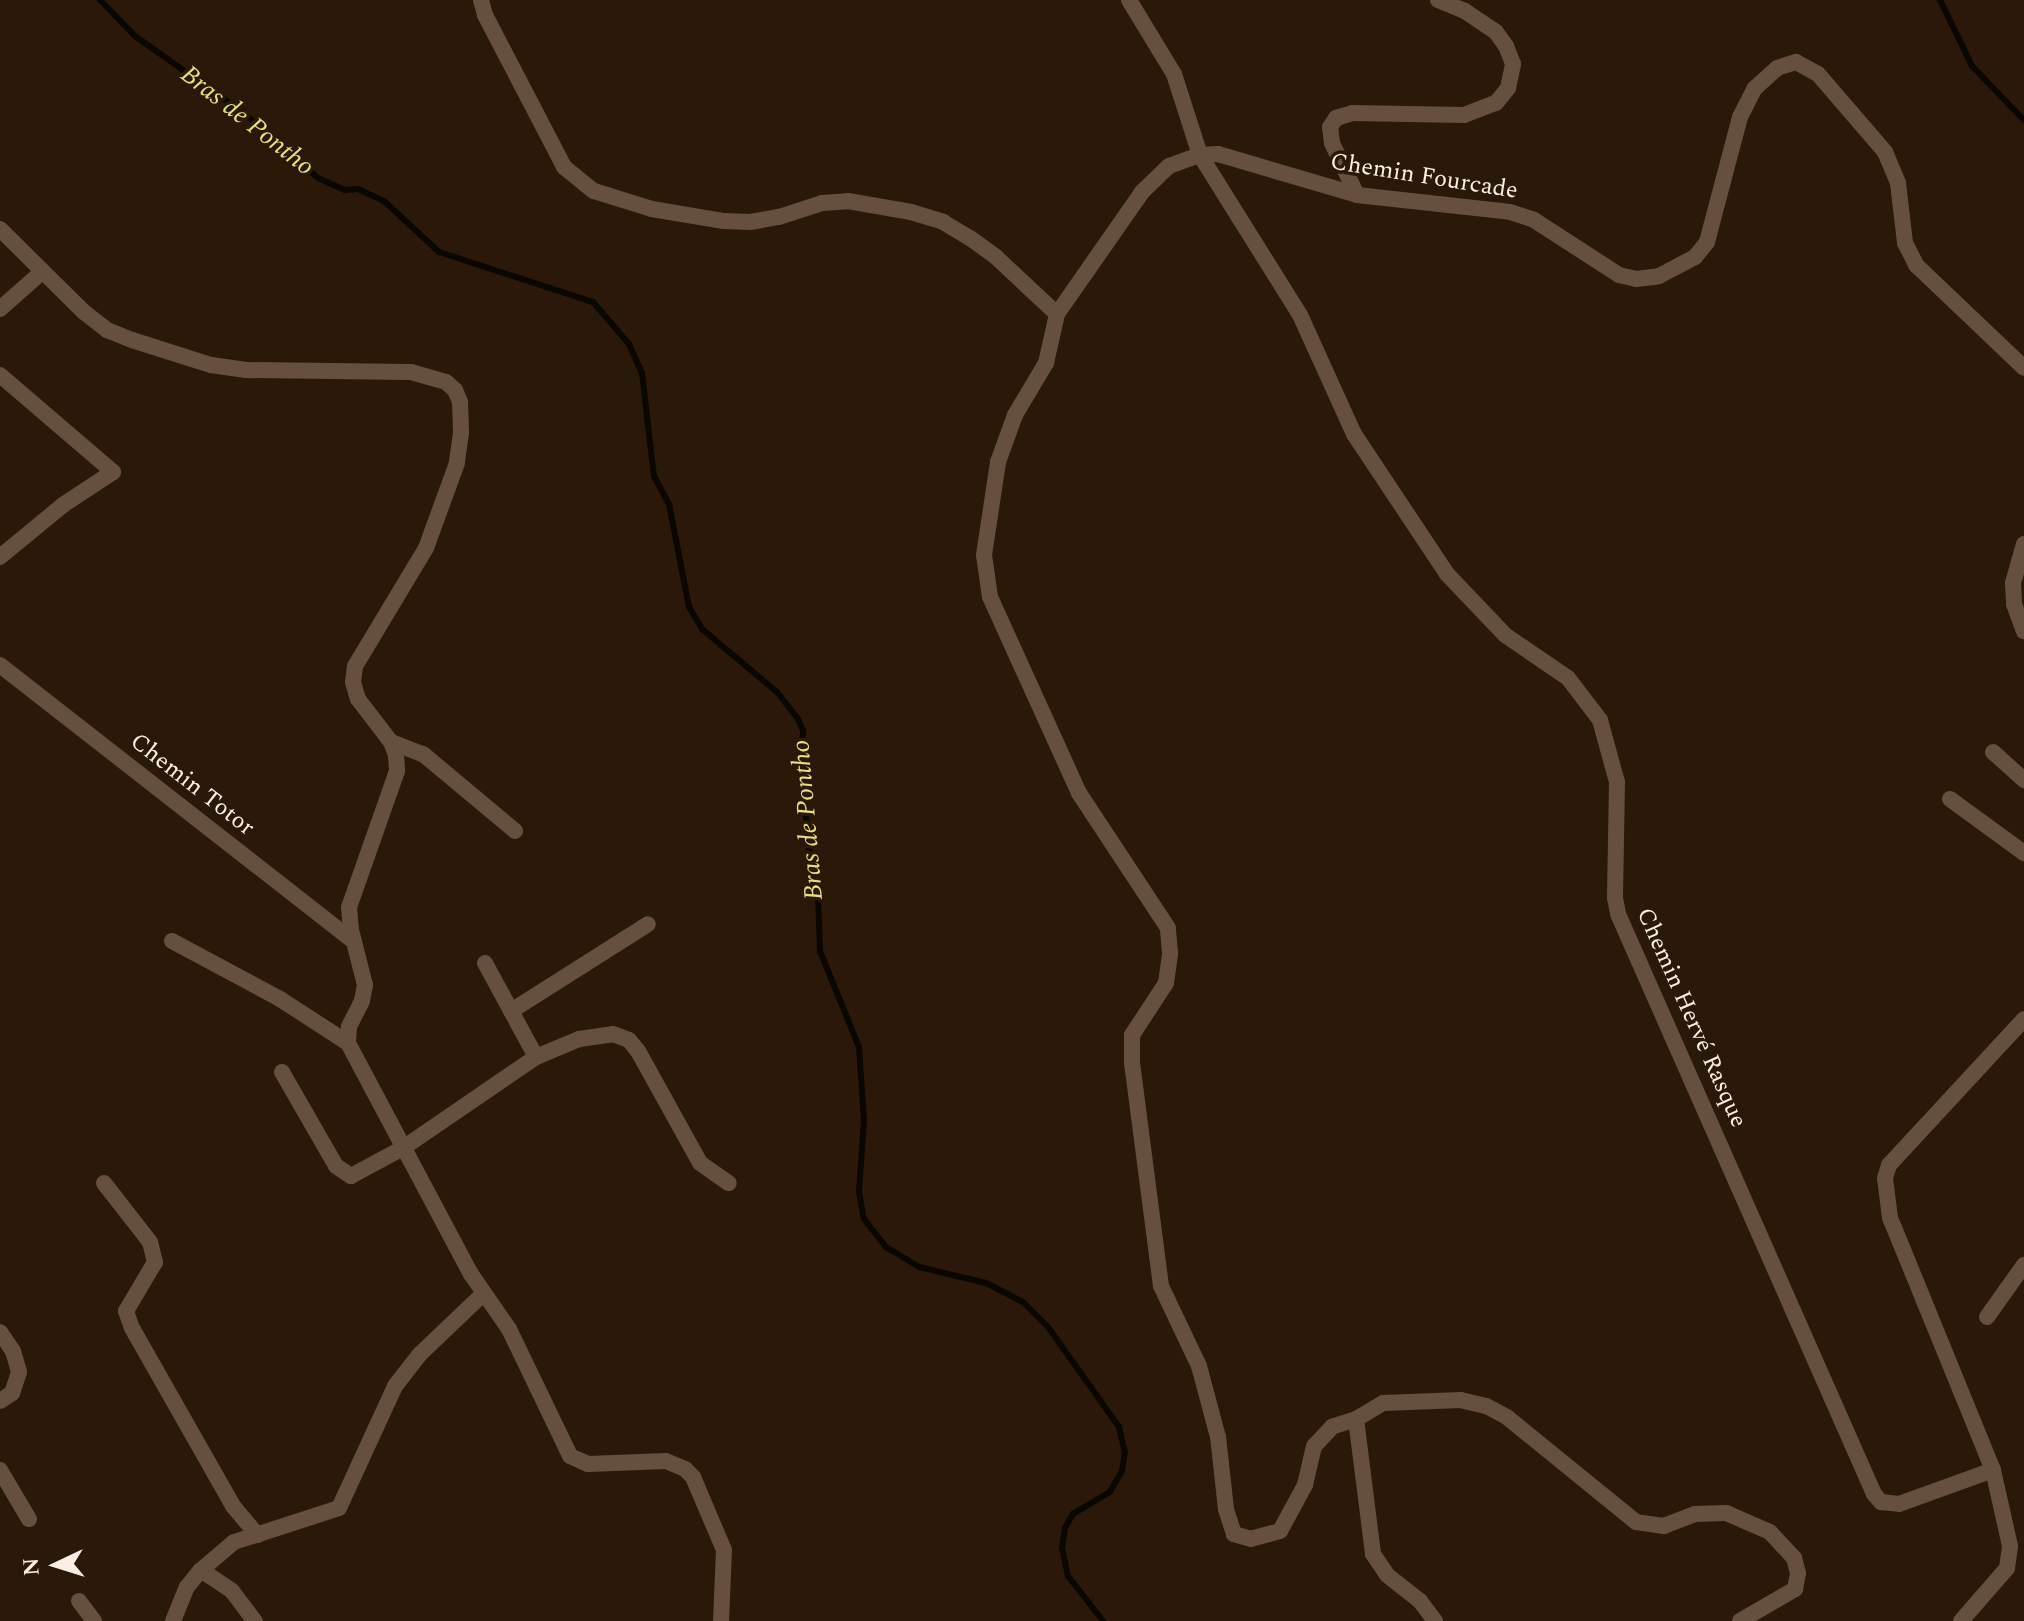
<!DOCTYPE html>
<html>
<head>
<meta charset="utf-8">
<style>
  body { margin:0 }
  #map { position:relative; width:2024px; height:1621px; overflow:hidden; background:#2a1908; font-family:Spectral,serif }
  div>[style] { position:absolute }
  .stream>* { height:6px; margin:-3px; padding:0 3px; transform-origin:3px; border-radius:3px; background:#090700 }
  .street>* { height:16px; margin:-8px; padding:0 8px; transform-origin:8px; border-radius:8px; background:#65503f }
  span { translate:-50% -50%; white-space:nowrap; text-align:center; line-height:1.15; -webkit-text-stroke:7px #2a1908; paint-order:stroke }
  .street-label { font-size:24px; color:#fbeee4 }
  .water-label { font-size:26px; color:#e5e085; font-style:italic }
  .north { position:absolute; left:16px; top:1525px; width:80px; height:80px; -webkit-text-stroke:6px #2a1908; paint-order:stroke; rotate:266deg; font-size:22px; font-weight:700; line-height:32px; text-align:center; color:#fbeee4 }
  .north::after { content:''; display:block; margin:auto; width:28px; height:36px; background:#fbeee4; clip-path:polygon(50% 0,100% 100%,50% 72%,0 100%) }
</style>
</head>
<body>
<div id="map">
  <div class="stream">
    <i style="left:100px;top:0;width:50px;rotate:45.8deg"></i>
    <i style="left:135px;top:36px;width:130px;rotate:35.3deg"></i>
    <i style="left:241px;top:111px;width:102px;rotate:41deg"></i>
    <i style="left:318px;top:178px;width:30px;rotate:24deg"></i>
    <i style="left:345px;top:190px;width:13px;rotate:-4deg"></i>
    <i style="left:358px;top:189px;width:29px;rotate:25deg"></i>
    <i style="left:384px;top:201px;width:75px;rotate:42.8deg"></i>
    <i style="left:439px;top:252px;width:162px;rotate:18deg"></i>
    <i style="left:593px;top:302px;width:55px;rotate:49.4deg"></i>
    <i style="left:629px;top:344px;width:32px;rotate:66deg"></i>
    <i style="left:642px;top:373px;width:104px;rotate:83.4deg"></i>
    <i style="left:654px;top:476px;width:32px;rotate:62deg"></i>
    <i style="left:669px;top:504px;width:105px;rotate:79deg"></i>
    <i style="left:689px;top:607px;width:26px;rotate:59deg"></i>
    <i style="left:702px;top:629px;width:98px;rotate:40deg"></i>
    <i style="left:777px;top:692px;width:34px;rotate:52deg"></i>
    <i style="left:798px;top:719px;width:13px;rotate:67deg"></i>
    <i style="left:803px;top:731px;width:46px;rotate:91.2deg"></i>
    <i style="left:802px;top:777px;width:72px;rotate:84.4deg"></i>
    <i style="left:809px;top:849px;width:47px;rotate:78.9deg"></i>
    <i style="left:818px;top:895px;width:56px;rotate:88deg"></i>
    <i style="left:820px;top:951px;width:104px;rotate:67.9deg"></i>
    <i style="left:859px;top:1047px;width:73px;rotate:86.1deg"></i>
    <i style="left:864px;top:1120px;width:72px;rotate:94deg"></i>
    <i style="left:859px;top:1192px;width:27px;rotate:80deg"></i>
    <i style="left:864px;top:1219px;width:36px;rotate:52deg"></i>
    <i style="left:886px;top:1247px;width:39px;rotate:31deg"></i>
    <i style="left:919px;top:1267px;width:69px;rotate:13.4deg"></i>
    <i style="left:986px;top:1283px;width:42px;rotate:27.2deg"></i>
    <i style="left:1023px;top:1302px;width:35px;rotate:45deg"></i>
    <i style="left:1048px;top:1327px;width:123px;rotate:54.6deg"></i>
    <i style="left:1119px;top:1427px;width:26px;rotate:77deg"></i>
    <i style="left:1125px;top:1452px;width:19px;rotate:99deg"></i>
    <i style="left:1122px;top:1471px;width:24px;rotate:120deg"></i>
    <i style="left:1110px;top:1492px;width:43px;rotate:149.3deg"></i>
    <i style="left:1073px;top:1514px;width:16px;rotate:120deg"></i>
    <i style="left:1065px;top:1528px;width:20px;rotate:99deg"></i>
    <i style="left:1062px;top:1548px;width:29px;rotate:78deg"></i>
    <i style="left:1068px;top:1576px;width:57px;rotate:52.1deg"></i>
    <i style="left:1940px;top:0;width:73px;rotate:64.1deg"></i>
    <i style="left:1972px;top:66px;width:75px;rotate:46.1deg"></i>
  </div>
  <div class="street">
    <i style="left:481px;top:0;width:16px;rotate:75deg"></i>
    <i style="left:485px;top:15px;width:171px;rotate:62.5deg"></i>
    <i style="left:564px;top:167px;width:38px;rotate:39deg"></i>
    <i style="left:594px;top:191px;width:61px;rotate:17.2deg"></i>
    <i style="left:652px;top:209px;width:73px;rotate:9.5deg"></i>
    <i style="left:724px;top:221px;width:26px;rotate:2deg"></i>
    <i style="left:750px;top:222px;width:29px;rotate:-10deg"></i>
    <i style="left:779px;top:217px;width:45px;rotate:-18deg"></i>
    <i style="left:822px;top:203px;width:26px;rotate:-4deg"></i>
    <i style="left:848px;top:201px;width:64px;rotate:9.9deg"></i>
    <i style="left:911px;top:212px;width:34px;rotate:17deg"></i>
    <i style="left:943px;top:222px;width:31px;rotate:31deg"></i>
    <i style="left:970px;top:238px;width:32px;rotate:36deg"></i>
    <i style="left:996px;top:257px;width:83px;rotate:43.1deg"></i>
    <i style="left:1129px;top:0;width:87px;rotate:58.7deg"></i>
    <i style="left:1174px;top:74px;width:85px;rotate:72.2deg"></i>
    <i style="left:1200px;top:155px;width:189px;rotate:58deg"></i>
    <i style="left:1300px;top:315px;width:131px;rotate:65.6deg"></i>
    <i style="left:1354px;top:434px;width:168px;rotate:56.4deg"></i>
    <i style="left:1447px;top:574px;width:84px;rotate:46.4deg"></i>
    <i style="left:1505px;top:635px;width:76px;rotate:34.3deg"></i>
    <i style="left:1568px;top:678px;width:53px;rotate:52.7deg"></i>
    <i style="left:1600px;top:720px;width:64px;rotate:74.7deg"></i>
    <i style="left:1617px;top:782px;width:116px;rotate:91deg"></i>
    <i style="left:1615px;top:898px;width:16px;rotate:79deg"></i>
    <i style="left:1618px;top:914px;width:634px;rotate:66.18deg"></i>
    <i style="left:1874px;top:1494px;width:11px;rotate:49deg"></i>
    <i style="left:1881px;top:1502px;width:18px;rotate:6deg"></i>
    <i style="left:1899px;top:1504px;width:100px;rotate:-19.9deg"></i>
    <i style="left:1357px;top:195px;width:58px;rotate:-115.7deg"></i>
    <i style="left:1332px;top:143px;width:16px;rotate:-97deg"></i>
    <i style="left:1330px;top:127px;width:11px;rotate:-56deg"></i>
    <i style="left:1336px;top:118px;width:17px;rotate:-17deg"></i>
    <i style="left:1352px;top:113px;width:112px;rotate:1deg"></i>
    <i style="left:1464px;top:115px;width:34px;rotate:-21deg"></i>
    <i style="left:1496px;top:103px;width:19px;rotate:-51deg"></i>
    <i style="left:1508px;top:88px;width:25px;rotate:-78deg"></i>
    <i style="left:1513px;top:64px;width:19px;rotate:-111deg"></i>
    <i style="left:1506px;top:46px;width:17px;rotate:-126deg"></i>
    <i style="left:1496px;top:32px;width:37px;rotate:-146deg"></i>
    <i style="left:1465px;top:11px;width:29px;rotate:-158deg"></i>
    <i style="left:0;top:229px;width:118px;rotate:44.7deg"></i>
    <i style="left:84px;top:312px;width:29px;rotate:38deg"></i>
    <i style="left:107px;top:330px;width:27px;rotate:22deg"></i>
    <i style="left:132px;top:340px;width:83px;rotate:17.6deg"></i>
    <i style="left:211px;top:365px;width:34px;rotate:8deg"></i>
    <i style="left:245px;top:370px;width:166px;rotate:0.7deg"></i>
    <i style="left:411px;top:372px;width:36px;rotate:16deg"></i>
    <i style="left:446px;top:382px;width:12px;rotate:42deg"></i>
    <i style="left:455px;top:390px;width:13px;rotate:67deg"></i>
    <i style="left:460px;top:402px;width:31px;rotate:88deg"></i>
    <i style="left:461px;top:433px;width:30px;rotate:98deg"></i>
    <i style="left:457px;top:463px;width:90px;rotate:110deg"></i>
    <i style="left:426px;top:548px;width:138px;rotate:121deg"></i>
    <i style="left:355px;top:666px;width:16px;rotate:97deg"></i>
    <i style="left:353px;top:682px;width:18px;rotate:74deg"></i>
    <i style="left:358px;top:699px;width:54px;rotate:52.5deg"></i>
    <i style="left:391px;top:742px;width:14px;rotate:69deg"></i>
    <i style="left:396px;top:755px;width:16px;rotate:86deg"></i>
    <i style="left:397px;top:771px;width:144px;rotate:109.4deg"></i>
    <i style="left:349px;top:907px;width:23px;rotate:85deg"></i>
    <i style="left:351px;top:930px;width:57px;rotate:75.7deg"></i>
    <i style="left:365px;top:985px;width:16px;rotate:101deg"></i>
    <i style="left:362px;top:1001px;width:29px;rotate:117deg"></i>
    <i style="left:349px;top:1027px;width:16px;rotate:94deg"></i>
    <i style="left:348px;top:1043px;width:262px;rotate:62deg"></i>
    <i style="left:471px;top:1274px;width:67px;rotate:55.4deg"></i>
    <i style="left:509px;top:1329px;width:141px;rotate:64.3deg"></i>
    <i style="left:570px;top:1456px;width:20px;rotate:24deg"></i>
    <i style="left:588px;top:1464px;width:78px;rotate:-2.2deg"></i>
    <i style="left:666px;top:1461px;width:21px;rotate:23deg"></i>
    <i style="left:685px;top:1469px;width:11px;rotate:45deg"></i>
    <i style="left:693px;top:1477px;width:79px;rotate:67deg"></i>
    <i style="left:724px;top:1550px;width:71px;rotate:92.4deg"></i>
    <i style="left:0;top:309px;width:57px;rotate:-41.5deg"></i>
    <i style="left:0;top:375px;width:149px;rotate:40.6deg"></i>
    <i style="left:113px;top:472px;width:60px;rotate:146.6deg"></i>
    <i style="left:63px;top:505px;width:82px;rotate:140.5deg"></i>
    <i style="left:2024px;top:544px;width:41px;rotate:105.8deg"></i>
    <i style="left:2013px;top:583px;width:21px;rotate:87deg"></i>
    <i style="left:2014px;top:604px;width:29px;rotate:70deg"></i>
    <i style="left:0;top:665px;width:449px;rotate:38deg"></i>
    <i style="left:391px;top:742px;width:34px;rotate:21deg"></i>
    <i style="left:423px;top:754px;width:120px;rotate:39.9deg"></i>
    <i style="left:1993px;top:752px;width:42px;rotate:42.1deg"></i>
    <i style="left:1950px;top:799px;width:92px;rotate:36.1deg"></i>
    <i style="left:172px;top:941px;width:123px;rotate:28.2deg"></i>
    <i style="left:280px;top:999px;width:81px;rotate:32.9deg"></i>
    <i style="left:485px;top:963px;width:107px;rotate:61.5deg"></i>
    <i style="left:511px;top:1011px;width:162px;rotate:-32.4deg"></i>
    <i style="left:282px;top:1072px;width:108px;rotate:60.1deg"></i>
    <i style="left:336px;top:1166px;width:18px;rotate:34deg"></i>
    <i style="left:351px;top:1176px;width:59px;rotate:-28.3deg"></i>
    <i style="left:403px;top:1148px;width:161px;rotate:-34.4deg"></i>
    <i style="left:536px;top:1057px;width:47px;rotate:-22.7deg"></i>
    <i style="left:579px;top:1039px;width:34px;rotate:-8deg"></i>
    <i style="left:613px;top:1034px;width:17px;rotate:21deg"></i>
    <i style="left:629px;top:1040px;width:14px;rotate:51deg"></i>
    <i style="left:638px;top:1051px;width:128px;rotate:61deg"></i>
    <i style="left:700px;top:1163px;width:35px;rotate:35deg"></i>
    <i style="left:104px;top:1183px;width:75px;rotate:52.1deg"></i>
    <i style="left:150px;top:1242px;width:21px;rotate:76deg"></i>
    <i style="left:155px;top:1262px;width:57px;rotate:120.6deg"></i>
    <i style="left:126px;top:1311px;width:18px;rotate:71deg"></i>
    <i style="left:132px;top:1328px;width:205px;rotate:60.4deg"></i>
    <i style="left:233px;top:1506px;width:38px;rotate:50deg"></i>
    <i style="left:1987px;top:1317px;width:64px;rotate:-54.6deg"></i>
    <i style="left:0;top:1332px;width:23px;rotate:56deg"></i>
    <i style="left:13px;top:1351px;width:22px;rotate:74deg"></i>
    <i style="left:19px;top:1372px;width:22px;rotate:108deg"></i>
    <i style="left:12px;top:1393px;width:14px;rotate:146deg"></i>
    <i style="left:1356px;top:1419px;width:136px;rotate:82.8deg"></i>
    <i style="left:1373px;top:1554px;width:25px;rotate:56deg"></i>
    <i style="left:1387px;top:1575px;width:42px;rotate:38.2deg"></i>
    <i style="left:1420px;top:1601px;width:25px;rotate:53deg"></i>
    <i style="left:0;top:1470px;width:57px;rotate:59.4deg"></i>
    <i style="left:201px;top:1570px;width:37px;rotate:34deg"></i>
    <i style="left:232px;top:1591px;width:38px;rotate:53deg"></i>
    <i style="left:79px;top:1601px;width:25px;rotate:53deg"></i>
    <i style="left:173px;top:1621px;width:37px;rotate:-68deg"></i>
    <i style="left:187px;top:1587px;width:22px;rotate:-51deg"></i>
    <i style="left:201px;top:1570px;width:43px;rotate:-40.3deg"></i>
    <i style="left:234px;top:1542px;width:110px;rotate:-17.9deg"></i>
    <i style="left:339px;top:1508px;width:134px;rotate:-65.3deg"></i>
    <i style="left:395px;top:1386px;width:39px;rotate:-52deg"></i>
    <i style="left:419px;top:1355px;width:88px;rotate:-43.6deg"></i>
    <i style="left:1740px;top:1621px;width:64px;rotate:-30.2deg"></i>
    <i style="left:1795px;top:1589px;width:16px;rotate:-79deg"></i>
    <i style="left:1798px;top:1573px;width:16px;rotate:-105deg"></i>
    <i style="left:1794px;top:1558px;width:35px;rotate:-133deg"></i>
    <i style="left:1770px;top:1532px;width:48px;rotate:-156.6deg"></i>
    <i style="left:1726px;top:1513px;width:31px;rotate:178deg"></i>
    <i style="left:1695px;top:1514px;width:33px;rotate:159deg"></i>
    <i style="left:1664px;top:1526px;width:28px;rotate:-172deg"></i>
    <i style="left:1636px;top:1522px;width:166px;rotate:-140.9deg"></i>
    <i style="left:1507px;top:1417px;width:24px;rotate:-152deg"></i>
    <i style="left:1486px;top:1406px;width:26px;rotate:-167deg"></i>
    <i style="left:1461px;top:1400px;width:78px;rotate:177.8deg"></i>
    <i style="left:1383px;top:1403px;width:31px;rotate:149deg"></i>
    <i style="left:1356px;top:1419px;width:25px;rotate:162deg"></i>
    <i style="left:1332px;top:1427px;width:26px;rotate:133deg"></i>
    <i style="left:1314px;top:1446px;width:40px;rotate:103deg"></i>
    <i style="left:1305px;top:1485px;width:52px;rotate:118.5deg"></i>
    <i style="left:1280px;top:1531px;width:30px;rotate:165deg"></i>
    <i style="left:1251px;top:1539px;width:18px;rotate:-164deg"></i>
    <i style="left:1234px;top:1534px;width:26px;rotate:-108deg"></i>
    <i style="left:1226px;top:1509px;width:72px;rotate:-96.3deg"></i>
    <i style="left:1218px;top:1437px;width:73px;rotate:-105deg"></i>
    <i style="left:1199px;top:1366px;width:89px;rotate:-115.4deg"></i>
    <i style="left:1161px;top:1286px;width:225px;rotate:-97.4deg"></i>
    <i style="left:1132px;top:1063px;width:28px;rotate:-90deg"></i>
    <i style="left:1132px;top:1035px;width:62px;rotate:-56.8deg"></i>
    <i style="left:1166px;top:983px;width:30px;rotate:-82deg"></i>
    <i style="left:1170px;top:953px;width:25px;rotate:-95deg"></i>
    <i style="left:1168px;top:928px;width:162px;rotate:-123.4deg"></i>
    <i style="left:1079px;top:793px;width:215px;rotate:-114.4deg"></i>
    <i style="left:990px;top:597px;width:42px;rotate:-98.1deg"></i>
    <i style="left:984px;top:555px;width:94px;rotate:-81.4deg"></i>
    <i style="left:998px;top:462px;width:50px;rotate:-70.1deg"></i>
    <i style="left:1015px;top:415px;width:61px;rotate:-59.2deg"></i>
    <i style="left:1046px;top:363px;width:50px;rotate:-77.3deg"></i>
    <i style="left:1057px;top:314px;width:149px;rotate:-55.1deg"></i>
    <i style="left:1142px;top:192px;width:37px;rotate:-44deg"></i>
    <i style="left:1169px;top:166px;width:33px;rotate:-20deg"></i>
    <i style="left:1200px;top:155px;width:18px;rotate:-3deg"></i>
    <i style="left:1218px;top:154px;width:145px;rotate:16.4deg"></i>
    <i style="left:1357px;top:195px;width:154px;rotate:6.3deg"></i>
    <i style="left:1510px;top:212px;width:25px;rotate:18deg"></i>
    <i style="left:1534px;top:220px;width:101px;rotate:32.9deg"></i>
    <i style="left:1619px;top:275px;width:17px;rotate:13deg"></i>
    <i style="left:1636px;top:279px;width:23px;rotate:-7deg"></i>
    <i style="left:1659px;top:276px;width:41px;rotate:-27.8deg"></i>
    <i style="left:1695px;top:257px;width:19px;rotate:-51deg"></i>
    <i style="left:1707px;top:242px;width:129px;rotate:-75.2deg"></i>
    <i style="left:1740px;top:117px;width:31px;rotate:-63deg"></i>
    <i style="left:1754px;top:89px;width:31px;rotate:-42deg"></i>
    <i style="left:1777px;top:68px;width:20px;rotate:-18deg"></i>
    <i style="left:1796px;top:62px;width:25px;rotate:29deg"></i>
    <i style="left:1818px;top:74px;width:103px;rotate:49.3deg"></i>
    <i style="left:1885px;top:152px;width:34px;rotate:67deg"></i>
    <i style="left:1898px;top:183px;width:60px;rotate:83.3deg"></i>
    <i style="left:1905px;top:243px;width:25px;rotate:63deg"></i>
    <i style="left:1916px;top:265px;width:149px;rotate:43.6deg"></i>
    <i style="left:1961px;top:1621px;width:70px;rotate:-49deg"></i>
    <i style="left:2007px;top:1568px;width:22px;rotate:-82deg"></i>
    <i style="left:2010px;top:1546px;width:78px;rotate:-102.6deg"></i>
    <i style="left:1993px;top:1470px;width:272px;rotate:-112.2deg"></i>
    <i style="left:1890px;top:1218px;width:40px;rotate:-97.1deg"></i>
    <i style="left:1885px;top:1178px;width:14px;rotate:-73deg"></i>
    <i style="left:1889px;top:1165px;width:199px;rotate:-47.2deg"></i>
  </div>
  <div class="street-label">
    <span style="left:1424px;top:177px;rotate:9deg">Chemin Fourcade</span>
    <span style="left:192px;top:785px;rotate:38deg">Chemin Totor</span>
    <span style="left:1691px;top:1018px;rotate:66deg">Chemin Hervé Rasque</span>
  </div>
  <div class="water-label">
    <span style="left:247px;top:121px;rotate:38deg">Bras de Pontho</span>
    <span style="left:808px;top:820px;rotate:-95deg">Bras de Pontho</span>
  </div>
  <div class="north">N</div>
</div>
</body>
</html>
